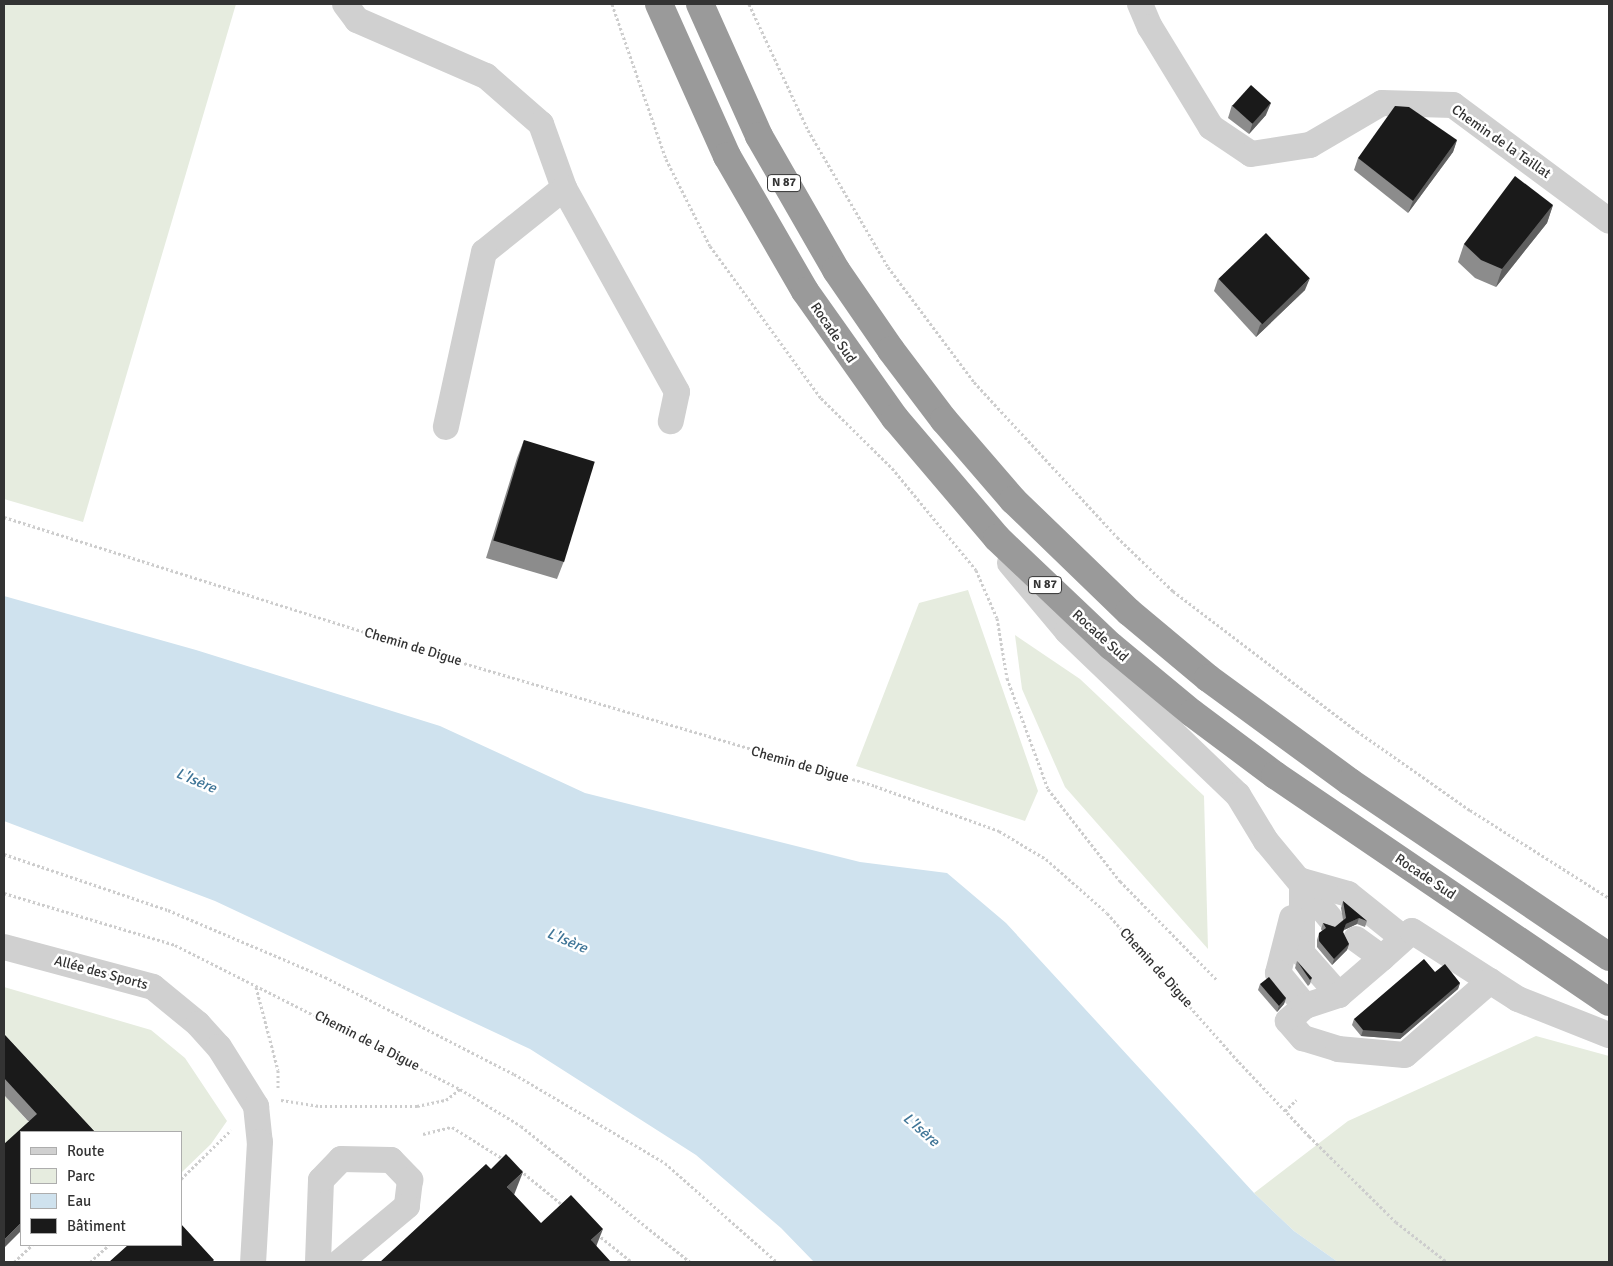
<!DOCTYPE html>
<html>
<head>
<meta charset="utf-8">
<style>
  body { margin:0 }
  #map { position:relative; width:1613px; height:1266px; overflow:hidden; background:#fff; font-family:Signika,sans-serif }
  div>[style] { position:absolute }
  .green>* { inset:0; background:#e6ecdf }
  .water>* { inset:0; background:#cfe2ee }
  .path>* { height:3px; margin-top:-1.5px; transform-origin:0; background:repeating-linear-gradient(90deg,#cdcdcd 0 2.5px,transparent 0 5px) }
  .minor>* { height:26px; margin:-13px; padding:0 13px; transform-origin:13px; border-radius:13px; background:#d0d0d0 }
  .highway>* { height:28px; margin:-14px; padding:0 14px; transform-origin:14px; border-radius:14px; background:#9a9a9a }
  .wall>* { inset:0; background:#8c8c8c }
  .shaded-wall>* { inset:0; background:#5f5f5f }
  .building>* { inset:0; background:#1a1a1a; transform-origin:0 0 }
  span { translate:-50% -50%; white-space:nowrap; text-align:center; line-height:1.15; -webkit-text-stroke:5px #fff; paint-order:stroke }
  .shield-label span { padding:1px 4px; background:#fff; border:1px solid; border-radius:4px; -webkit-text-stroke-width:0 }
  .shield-label { font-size:12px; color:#333; font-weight:700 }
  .street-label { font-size:14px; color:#333 }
  .water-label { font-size:15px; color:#3f7597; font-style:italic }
  .frame { position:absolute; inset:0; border:5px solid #333; pointer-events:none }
  .legend { position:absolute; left:20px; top:1131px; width:162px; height:115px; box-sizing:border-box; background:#fff; border:1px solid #adadad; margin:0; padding:6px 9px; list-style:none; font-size:15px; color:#333 }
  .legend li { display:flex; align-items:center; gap:10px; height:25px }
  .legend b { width:25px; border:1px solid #adadad }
</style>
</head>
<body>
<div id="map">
  <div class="green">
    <i style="clip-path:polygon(4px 4px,236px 4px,83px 522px,4px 499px)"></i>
    <i style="clip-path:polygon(968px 590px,1038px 791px,1025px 821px,856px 766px,919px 603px)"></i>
    <i style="clip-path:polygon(1015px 635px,1080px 679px,1204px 796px,1208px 949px,1065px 787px,1022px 689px)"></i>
    <i style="clip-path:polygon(4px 987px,151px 1030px,185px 1058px,227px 1121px,211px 1144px,181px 1173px,181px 1132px,79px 1132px,4px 1051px)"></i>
    <i style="clip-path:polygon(1536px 1036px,1609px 1056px,1609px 1262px,1338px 1262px,1294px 1231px,1254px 1193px,1348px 1121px)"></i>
    <i style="clip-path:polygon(4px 1095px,32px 1126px,21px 1132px,4px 1152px)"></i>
  </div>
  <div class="water">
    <i style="clip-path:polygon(4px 596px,196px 650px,440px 726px,585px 793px,860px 862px,947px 873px,1006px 923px,1254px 1193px,1294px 1231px,1338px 1262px,814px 1262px,781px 1228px,696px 1155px,530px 1049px,215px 901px,4px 821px)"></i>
  </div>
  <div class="path">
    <i style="left:612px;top:4px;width:164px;rotate:70.8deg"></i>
    <i style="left:666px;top:159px;width:97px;rotate:63.2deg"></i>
    <i style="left:710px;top:246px;width:188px;rotate:53.9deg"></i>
    <i style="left:821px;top:398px;width:100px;rotate:44.6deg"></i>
    <i style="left:892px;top:468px;width:132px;rotate:50.5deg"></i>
    <i style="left:976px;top:570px;width:52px;rotate:66.4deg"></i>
    <i style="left:997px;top:618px;width:61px;rotate:80.5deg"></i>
    <i style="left:1007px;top:678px;width:118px;rotate:69.7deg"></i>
    <i style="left:1048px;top:789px;width:117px;rotate:52deg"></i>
    <i style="left:1120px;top:881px;width:139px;rotate:45.6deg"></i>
    <i style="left:749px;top:4px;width:139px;rotate:64.9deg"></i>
    <i style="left:808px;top:130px;width:159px;rotate:59.7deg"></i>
    <i style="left:888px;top:267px;width:144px;rotate:53.2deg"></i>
    <i style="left:974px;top:382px;width:211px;rotate:47.3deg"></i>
    <i style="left:1117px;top:537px;width:78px;rotate:44deg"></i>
    <i style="left:1173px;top:591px;width:231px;rotate:37.3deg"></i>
    <i style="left:1357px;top:731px;width:138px;rotate:35deg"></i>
    <i style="left:1470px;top:810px;width:165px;rotate:32.3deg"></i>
    <i style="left:4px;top:517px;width:468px;rotate:17.7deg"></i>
    <i style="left:450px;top:659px;width:444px;rotate:16.6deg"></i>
    <i style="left:875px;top:786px;width:132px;rotate:19.9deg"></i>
    <i style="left:999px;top:831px;width:55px;rotate:30.8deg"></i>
    <i style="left:1046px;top:859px;width:81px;rotate:41.5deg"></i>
    <i style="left:1107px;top:913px;width:199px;rotate:48.5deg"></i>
    <i style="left:1239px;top:1062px;width:102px;rotate:46.6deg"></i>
    <i style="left:1309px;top:1136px;width:122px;rotate:44.7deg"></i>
    <i style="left:1396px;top:1222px;width:65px;rotate:38.1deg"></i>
    <i style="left:4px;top:854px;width:173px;rotate:18.9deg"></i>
    <i style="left:168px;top:910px;width:171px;rotate:23.1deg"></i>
    <i style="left:325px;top:977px;width:212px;rotate:27.2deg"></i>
    <i style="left:514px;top:1074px;width:175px;rotate:30.5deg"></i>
    <i style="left:665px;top:1163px;width:149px;rotate:41.5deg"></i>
    <i style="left:4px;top:893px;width:179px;rotate:16.9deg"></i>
    <i style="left:175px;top:945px;width:319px;rotate:26.8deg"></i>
    <i style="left:460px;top:1089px;width:71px;rotate:31.2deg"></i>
    <i style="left:521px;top:1126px;width:217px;rotate:38.8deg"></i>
    <i style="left:256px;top:987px;width:86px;rotate:75.2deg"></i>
    <i style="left:278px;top:1070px;width:18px;rotate:90deg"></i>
    <i style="left:281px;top:1100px;width:39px;rotate:9deg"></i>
    <i style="left:320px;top:1106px;width:97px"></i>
    <i style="left:417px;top:1106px;width:30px;rotate:-12deg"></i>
    <i style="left:446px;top:1100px;width:18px;rotate:-38deg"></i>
    <i style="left:1285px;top:1111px;width:16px;rotate:-45deg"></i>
    <i style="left:423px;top:1134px;width:30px;rotate:-14deg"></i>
    <i style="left:452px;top:1127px;width:62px;rotate:31.9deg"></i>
    <i style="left:520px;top:1170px;width:57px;rotate:39.3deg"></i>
    <i style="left:181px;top:1179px;width:70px;rotate:-44.4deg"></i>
    <i style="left:597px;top:1234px;width:45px;rotate:38.7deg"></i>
    <i style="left:14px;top:1262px;width:25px;rotate:-43deg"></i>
    <i style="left:90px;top:1262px;width:25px;rotate:-42deg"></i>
  </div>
  <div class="minor">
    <i style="left:345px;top:4px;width:20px;rotate:53deg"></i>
    <i style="left:357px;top:20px;width:141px;rotate:23.5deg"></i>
    <i style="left:486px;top:76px;width:73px;rotate:41.1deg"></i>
    <i style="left:541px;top:124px;width:68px;rotate:70.2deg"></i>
    <i style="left:564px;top:188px;width:102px;rotate:141.3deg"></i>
    <i style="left:484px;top:252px;width:179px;rotate:102.3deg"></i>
    <i style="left:1140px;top:4px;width:25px;rotate:67deg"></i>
    <i style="left:1150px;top:27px;width:117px;rotate:58.6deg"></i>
    <i style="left:1211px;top:127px;width:48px;rotate:34deg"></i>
    <i style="left:1251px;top:154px;width:60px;rotate:-8.7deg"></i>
    <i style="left:1310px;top:145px;width:83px;rotate:-30.3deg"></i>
    <i style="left:1382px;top:103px;width:71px;rotate:1.6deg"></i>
    <i style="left:1453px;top:105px;width:194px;rotate:36.6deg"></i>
    <i style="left:564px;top:188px;width:233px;rotate:61deg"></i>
    <i style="left:677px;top:392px;width:30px;rotate:102deg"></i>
    <i style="left:1010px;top:563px;width:89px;rotate:50deg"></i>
    <i style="left:1067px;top:631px;width:237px;rotate:43.8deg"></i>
    <i style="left:1238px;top:795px;width:54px;rotate:58.7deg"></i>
    <i style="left:1266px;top:841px;width:100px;rotate:50.3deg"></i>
    <i style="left:1302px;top:881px;width:72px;rotate:90deg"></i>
    <i style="left:1302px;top:953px;width:56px;rotate:48.6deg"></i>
    <i style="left:1339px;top:995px;width:57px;rotate:-40.7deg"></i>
    <i style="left:1302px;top:881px;width:48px;rotate:15.8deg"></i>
    <i style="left:1348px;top:894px;width:70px;rotate:38.7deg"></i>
    <i style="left:1292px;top:918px;width:57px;rotate:104.3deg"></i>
    <i style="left:1278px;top:973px;width:43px;rotate:50.7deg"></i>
    <i style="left:1356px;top:939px;width:32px;rotate:36deg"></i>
    <i style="left:1382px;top:958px;width:40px;rotate:-42deg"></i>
    <i style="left:1412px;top:931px;width:126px;rotate:32.7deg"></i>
    <i style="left:1518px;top:999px;width:98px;rotate:21.6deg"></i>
    <i style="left:4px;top:947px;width:154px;rotate:15deg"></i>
    <i style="left:153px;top:987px;width:58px;rotate:39.4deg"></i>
    <i style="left:198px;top:1024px;width:31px;rotate:48deg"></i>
    <i style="left:219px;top:1047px;width:70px;rotate:57.9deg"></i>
    <i style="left:256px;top:1106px;width:36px;rotate:84deg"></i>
    <i style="left:260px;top:1142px;width:120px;rotate:93.3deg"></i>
    <i style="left:1339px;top:995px;width:36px;rotate:162deg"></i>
    <i style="left:1305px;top:1006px;width:23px;rotate:139deg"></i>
    <i style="left:1288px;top:1021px;width:23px;rotate:49deg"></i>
    <i style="left:1303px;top:1038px;width:37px;rotate:17deg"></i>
    <i style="left:1338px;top:1049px;width:67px;rotate:5.1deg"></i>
    <i style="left:1405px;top:1055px;width:113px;rotate:-41deg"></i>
    <i style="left:318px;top:1262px;width:82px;rotate:-87.9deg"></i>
    <i style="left:321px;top:1180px;width:29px;rotate:-46deg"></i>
    <i style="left:341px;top:1159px;width:50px;rotate:1.1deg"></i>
    <i style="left:391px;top:1160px;width:28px;rotate:46deg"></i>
    <i style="left:410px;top:1180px;width:26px;rotate:97deg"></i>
    <i style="left:407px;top:1206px;width:87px;rotate:140.1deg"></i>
  </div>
  <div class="highway">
    <i style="left:659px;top:4px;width:167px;rotate:65.9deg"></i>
    <i style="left:727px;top:156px;width:156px;rotate:60deg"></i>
    <i style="left:805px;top:291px;width:156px;rotate:54.7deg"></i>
    <i style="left:895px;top:418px;width:157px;rotate:49.6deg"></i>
    <i style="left:997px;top:538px;width:157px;rotate:43.5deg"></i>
    <i style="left:1111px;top:646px;width:105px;rotate:39.6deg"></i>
    <i style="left:1192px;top:713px;width:104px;rotate:36.8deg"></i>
    <i style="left:1275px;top:775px;width:404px;rotate:34.2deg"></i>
    <i style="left:700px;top:4px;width:145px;rotate:65.9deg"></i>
    <i style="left:759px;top:136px;width:155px;rotate:60.1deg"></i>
    <i style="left:836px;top:270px;width:97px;rotate:55.5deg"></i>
    <i style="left:891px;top:350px;width:88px;rotate:52.9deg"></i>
    <i style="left:944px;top:420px;width:106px;rotate:49.2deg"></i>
    <i style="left:1013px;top:500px;width:161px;rotate:44deg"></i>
    <i style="left:1129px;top:612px;width:103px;rotate:39.9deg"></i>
    <i style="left:1208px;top:678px;width:176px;rotate:36.2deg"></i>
    <i style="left:1350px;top:782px;width:313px;rotate:34deg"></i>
  </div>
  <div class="wall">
    <i style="clip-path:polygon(1232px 105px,1266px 115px,1249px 134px,1228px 118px)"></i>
    <i style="clip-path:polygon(1457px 140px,1453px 152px,1408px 213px,1354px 170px,1358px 158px)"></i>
    <i style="clip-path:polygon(1553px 205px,1547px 223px,1496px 287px,1475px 278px,1458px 262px,1464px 244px)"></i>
    <i style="clip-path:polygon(1218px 279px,1305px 290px,1256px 337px,1214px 291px)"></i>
    <i style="clip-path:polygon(524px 440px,564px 561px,557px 579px,486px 558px,517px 458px)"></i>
    <i style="clip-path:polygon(1343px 901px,1367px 921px,1365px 927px,1357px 924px,1344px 930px,1343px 932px,1349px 944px,1347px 950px,1332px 965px,1317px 947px,1317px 940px,1319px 933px,1322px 931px,1321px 929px,1323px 923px,1335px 927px,1343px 920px,1341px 908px)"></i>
    <i style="clip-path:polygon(1297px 961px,1312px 978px,1310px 984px,1308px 986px,1295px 968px)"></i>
    <i style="clip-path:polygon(1435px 972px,1460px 983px,1458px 989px,1400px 1039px,1361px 1036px,1352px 1025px,1354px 1019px)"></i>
    <i style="clip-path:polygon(1260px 984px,1286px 998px,1284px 1004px,1277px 1012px,1258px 990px)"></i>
    <i style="clip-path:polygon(4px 1034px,95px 1132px,28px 1121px,4px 1095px)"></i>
  </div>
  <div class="shaded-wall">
    <i style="clip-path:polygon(1271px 103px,1266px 115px,1249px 134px,1253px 122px)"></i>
    <i style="clip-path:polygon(1457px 140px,1453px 152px,1408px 213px,1413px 201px)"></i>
    <i style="clip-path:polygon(1553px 205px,1547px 223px,1496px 287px,1502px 269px)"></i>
    <i style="clip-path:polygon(1310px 278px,1305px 290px,1256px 337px,1260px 325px)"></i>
    <i style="clip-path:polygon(1359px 918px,1357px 924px,1344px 930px,1346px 924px)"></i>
    <i style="clip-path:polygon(1349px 944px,1347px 950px,1332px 965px,1334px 959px)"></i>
    <i style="clip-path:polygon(1460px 983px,1458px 989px,1400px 1039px,1361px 1036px,1363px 1030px)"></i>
    <i style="clip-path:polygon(1286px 998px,1284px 1004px,1277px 1012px,1279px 1006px)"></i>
    <i style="clip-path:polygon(523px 1172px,514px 1195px,507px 1187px)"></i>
    <i style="clip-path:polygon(21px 1223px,21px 1231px,4px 1248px,4px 1240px)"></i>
    <i style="clip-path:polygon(603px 1229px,594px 1252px,591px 1240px)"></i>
  </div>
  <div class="building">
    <i style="left:1251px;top:85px;width:27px;height:28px;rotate:42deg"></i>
    <i style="clip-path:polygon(1395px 106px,1409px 107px,1457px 140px,1413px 201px,1358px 158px)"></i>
    <i style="clip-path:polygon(1515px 176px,1553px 205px,1502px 269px,1481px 260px,1464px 244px)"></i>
    <i style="left:1266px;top:233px;width:63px;height:66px;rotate:46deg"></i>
    <i style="left:524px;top:440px;width:74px;height:105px;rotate:17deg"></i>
    <i style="clip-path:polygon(1343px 901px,1367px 921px,1359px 918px,1346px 924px,1343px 932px,1349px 944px,1334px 959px,1319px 941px,1319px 933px,1326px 928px,1323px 923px,1335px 927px,1346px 918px)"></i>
    <i style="clip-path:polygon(1424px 959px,1435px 972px,1445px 964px,1460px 983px,1402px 1033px,1363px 1030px,1354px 1019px)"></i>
    <i style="clip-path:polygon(1297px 961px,1312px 978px,1310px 980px)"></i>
    <i style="clip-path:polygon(1269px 977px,1286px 998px,1279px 1006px,1260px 984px)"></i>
    <i style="clip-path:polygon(4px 1034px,95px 1132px,21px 1132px,21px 1223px,4px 1240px,4px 1144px,37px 1114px,4px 1078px)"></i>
    <i style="clip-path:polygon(506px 1154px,523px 1172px,507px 1187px,541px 1223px,571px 1195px,603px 1229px,591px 1240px,611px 1262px,380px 1262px,486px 1164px,491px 1169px)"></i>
    <i style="clip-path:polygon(181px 1224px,214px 1260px,212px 1262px,109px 1262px,128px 1245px,181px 1245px)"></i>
  </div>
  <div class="shield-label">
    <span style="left:784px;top:183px">N 87</span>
    <span style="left:1045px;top:585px">N 87</span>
  </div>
  <div class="street-label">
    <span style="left:1501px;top:142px;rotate:35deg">Chemin de la Taillat</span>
    <span style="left:833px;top:333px;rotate:56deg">Rocade Sud</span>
    <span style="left:1100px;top:636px;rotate:42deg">Rocade Sud</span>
    <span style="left:413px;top:647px;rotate:17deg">Chemin de Digue</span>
    <span style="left:800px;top:765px;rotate:16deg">Chemin de Digue</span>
    <span style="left:1425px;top:877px;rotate:34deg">Rocade Sud</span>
    <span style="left:1156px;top:968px;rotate:48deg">Chemin de Digue</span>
    <span style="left:101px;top:973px;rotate:15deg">Allée des Sports</span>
    <span style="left:367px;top:1041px;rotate:27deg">Chemin de la Digue</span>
  </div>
  <div class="water-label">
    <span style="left:196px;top:781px;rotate:23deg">L'Isère</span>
    <span style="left:567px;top:941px;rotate:23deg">L'Isère</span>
    <span style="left:921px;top:1130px;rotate:41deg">L'Isère</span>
  </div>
  <div class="frame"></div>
  <ul class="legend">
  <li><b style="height:6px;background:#d0d0d0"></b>Route</li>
  <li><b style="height:14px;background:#e6ecdf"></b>Parc</li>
  <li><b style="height:14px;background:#cfe2ee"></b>Eau</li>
  <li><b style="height:14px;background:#1a1a1a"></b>Bâtiment</li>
  </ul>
</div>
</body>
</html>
